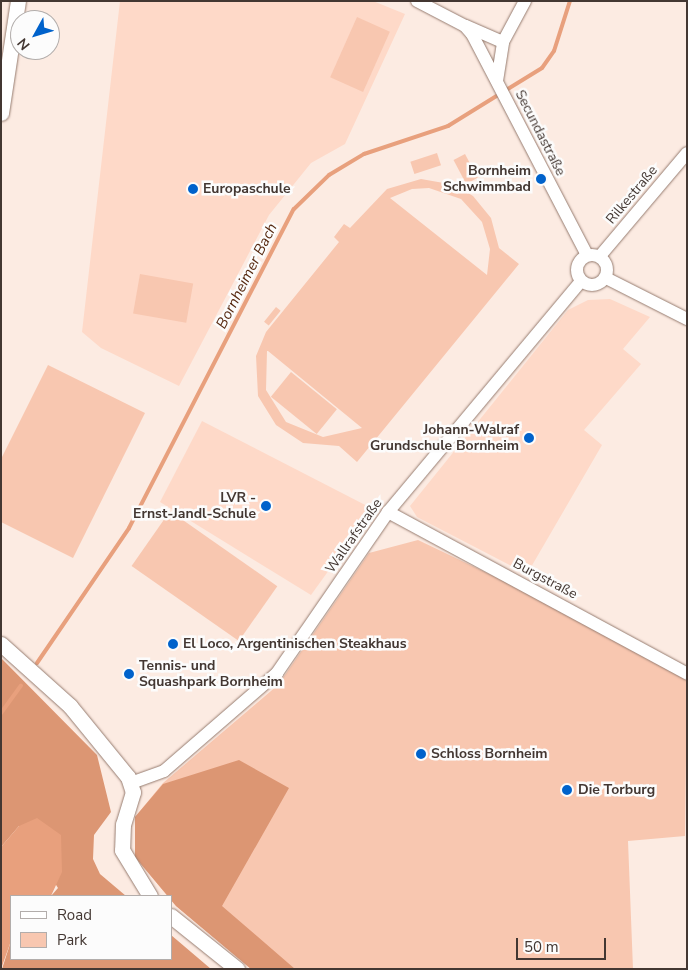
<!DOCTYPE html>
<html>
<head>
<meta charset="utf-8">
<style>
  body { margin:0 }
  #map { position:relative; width:688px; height:970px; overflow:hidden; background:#fcebe2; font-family:"Nunito Sans",sans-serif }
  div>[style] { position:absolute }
  .built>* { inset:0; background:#fed9c8 }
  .green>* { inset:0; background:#f8c7b0; transform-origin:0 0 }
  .forest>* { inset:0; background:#dc9673 }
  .water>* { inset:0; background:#e8a07d }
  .stream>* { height:4px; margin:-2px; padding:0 2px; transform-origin:2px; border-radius:2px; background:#e8a07d }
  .roads { filter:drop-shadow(0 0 1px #967c70) drop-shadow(0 0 1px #967c70) }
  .minor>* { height:12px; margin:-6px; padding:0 6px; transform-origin:6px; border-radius:6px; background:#fff }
  .minor>.ring { margin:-6px; padding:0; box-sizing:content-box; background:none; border:12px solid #fff; border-radius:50% }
  .tertiary>* { height:15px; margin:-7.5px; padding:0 7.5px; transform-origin:7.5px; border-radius:7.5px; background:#fff }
  .dots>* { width:14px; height:14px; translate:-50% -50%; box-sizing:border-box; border:2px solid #fcfcfc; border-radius:50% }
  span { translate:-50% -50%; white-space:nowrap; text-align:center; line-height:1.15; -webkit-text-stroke:5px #fcfcfc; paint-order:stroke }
  .street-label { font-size:14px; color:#433732 }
  .poi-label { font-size:14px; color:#433732; font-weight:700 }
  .right { translate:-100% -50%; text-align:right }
  .left { translate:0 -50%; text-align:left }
  .water-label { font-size:15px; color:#572910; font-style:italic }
  .frame { position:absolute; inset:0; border:2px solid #433732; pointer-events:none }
  .legend { position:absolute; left:10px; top:895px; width:162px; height:65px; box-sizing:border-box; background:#fcfcfc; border:1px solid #b2adab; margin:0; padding:6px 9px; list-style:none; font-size:15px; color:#433732 }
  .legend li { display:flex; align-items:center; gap:10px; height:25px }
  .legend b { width:25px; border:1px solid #b2adab }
  .north { position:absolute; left:10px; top:10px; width:50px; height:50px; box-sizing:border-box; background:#fcfcfc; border:1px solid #b2adab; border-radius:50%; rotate:231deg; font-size:14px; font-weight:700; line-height:20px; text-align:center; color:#433732 }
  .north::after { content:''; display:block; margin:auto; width:18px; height:22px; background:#0062cb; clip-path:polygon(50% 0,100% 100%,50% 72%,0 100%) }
  .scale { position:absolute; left:516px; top:938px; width:90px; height:22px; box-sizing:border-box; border:2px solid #433732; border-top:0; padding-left:6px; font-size:15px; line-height:18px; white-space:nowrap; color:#433732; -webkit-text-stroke:4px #fcfcfc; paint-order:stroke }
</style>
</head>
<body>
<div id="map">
  <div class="built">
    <i style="clip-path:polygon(120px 1px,373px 1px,405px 14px,345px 144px,311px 163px,269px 215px,179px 386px,101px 348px,82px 332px)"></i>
    <i style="clip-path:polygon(610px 299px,650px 317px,623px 349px,641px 364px,584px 430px,602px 445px,527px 574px,417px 517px,410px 506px,568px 310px,588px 300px)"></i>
    <i style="clip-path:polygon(202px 421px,373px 509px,311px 595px,160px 502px)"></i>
  </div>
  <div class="green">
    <i style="left:357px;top:17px;width:36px;height:66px;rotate:24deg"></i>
    <i style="left:437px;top:153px;width:13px;height:28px;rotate:72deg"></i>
    <i style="left:465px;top:154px;width:27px;height:13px;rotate:62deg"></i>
    <i style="clip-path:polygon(evenodd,421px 179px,455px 185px,473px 196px,491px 218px,499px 248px,519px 264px,357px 462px,339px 446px,303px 443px,276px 425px,258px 396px,256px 356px,266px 332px,339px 242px,334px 237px,344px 224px,350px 228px,387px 189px,421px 179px,429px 188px,461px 199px,482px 222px,490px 249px,487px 275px,390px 198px,412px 189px,429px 188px,421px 179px,267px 351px,268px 351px,362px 428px,323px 437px,286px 422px,266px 390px,267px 351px)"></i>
    <i style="left:140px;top:274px;width:54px;height:40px;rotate:10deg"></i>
    <i style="left:276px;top:307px;width:6px;height:19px;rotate:39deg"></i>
    <i style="clip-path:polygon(48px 365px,145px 413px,73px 558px,1px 522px,1px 459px)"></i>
    <i style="left:291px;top:372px;width:59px;height:32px;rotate:39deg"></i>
    <i style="left:170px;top:511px;width:131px;height:67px;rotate:35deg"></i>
    <i style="clip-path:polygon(418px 540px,550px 603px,687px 680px,685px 836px,628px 841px,633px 969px,251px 969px,176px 906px,135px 857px,135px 817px,163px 783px,278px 685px,369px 553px)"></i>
  </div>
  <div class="forest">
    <i style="clip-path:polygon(1px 658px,97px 755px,111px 812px,94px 835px,93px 859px,100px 874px,126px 896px,51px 896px,58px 888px,19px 826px,1px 847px)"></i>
    <i style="clip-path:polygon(239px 760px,289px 788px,222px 906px,295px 969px,251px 969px,176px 906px,135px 857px,135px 817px,163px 784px)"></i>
    <i style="clip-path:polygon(171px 935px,211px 969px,2px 969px,11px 941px,11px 959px,171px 959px)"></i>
  </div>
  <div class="water">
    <i style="clip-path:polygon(37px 818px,61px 835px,62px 872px,51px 896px,11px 896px,11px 941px,1px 969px,1px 847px,19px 826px)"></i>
  </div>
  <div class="stream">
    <i style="left:37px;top:663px;width:163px;rotate:-55.7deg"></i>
    <i style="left:129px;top:528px;width:359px;rotate:-62.7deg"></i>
    <i style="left:294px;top:209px;width:49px;rotate:-44.2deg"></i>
    <i style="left:329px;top:175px;width:41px;rotate:-31deg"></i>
    <i style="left:364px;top:154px;width:89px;rotate:-18.4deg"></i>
    <i style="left:448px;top:126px;width:110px;rotate:-31.7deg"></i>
    <i style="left:542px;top:68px;width:21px;rotate:-55deg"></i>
    <i style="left:554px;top:51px;width:52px;rotate:-72.3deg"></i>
    <i style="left:1px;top:713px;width:34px;rotate:-54deg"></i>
  </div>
  <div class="roads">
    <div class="minor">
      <i style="left:417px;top:1px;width:54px;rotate:27.5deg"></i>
      <i style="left:465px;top:26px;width:11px;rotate:49deg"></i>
      <i style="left:472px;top:34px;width:249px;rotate:62.5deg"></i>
      <i style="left:466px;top:26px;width:40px;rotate:23.4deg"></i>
      <i style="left:497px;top:81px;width:39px;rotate:-81deg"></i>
      <i style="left:503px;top:42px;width:47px;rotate:-61.8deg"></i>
      <i class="ring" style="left:577px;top:255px;width:18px;height:18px"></i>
      <i style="left:600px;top:256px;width:135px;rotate:-49.8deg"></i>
      <i style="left:606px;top:278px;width:91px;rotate:26.8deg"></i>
      <i style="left:388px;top:512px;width:340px;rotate:28.4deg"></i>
      <i style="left:131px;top:783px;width:35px;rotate:-20deg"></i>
      <i style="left:164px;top:771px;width:150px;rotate:-40.9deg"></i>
      <i style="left:277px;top:673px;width:196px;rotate:-55.4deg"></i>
      <i style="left:388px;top:512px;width:301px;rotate:-50.1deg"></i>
    </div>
    <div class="tertiary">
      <i style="left:1px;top:113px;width:113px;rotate:-81.4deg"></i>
      <i style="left:1px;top:644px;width:93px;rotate:41.9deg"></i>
      <i style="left:70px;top:706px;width:92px;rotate:50.8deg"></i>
      <i style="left:128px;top:777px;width:16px;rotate:72deg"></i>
      <i style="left:133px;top:792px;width:34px;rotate:107deg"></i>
      <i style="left:123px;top:824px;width:26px;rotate:92deg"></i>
      <i style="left:122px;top:850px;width:54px;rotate:58.7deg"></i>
      <i style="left:171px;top:916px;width:85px;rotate:38.8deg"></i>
    </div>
  </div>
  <div class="dots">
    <i style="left:541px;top:179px;background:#0062cb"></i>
    <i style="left:193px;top:189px;background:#0062cb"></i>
    <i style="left:529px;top:438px;background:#0062cb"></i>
    <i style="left:266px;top:506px;background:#0062cb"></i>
    <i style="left:173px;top:644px;background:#0062cb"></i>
    <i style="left:129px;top:674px;background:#0062cb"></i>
    <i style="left:421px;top:754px;background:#0062cb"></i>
    <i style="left:567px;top:790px;background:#0062cb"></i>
  </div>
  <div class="street-label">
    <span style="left:540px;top:133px;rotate:63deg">Secundastraße</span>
    <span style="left:632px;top:195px;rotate:-50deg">Rilkestraße</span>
    <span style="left:354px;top:536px;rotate:-55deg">Wallrafstraße</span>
    <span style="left:545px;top:579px;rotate:28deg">Burgstraße</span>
  </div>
  <div class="poi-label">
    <span class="right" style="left:531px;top:179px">Bornheim<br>Schwimmbad</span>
    <span class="left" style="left:203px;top:189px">Europaschule</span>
    <span class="right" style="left:519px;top:438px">Johann-Walraf<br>Grundschule Bornheim</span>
    <span class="right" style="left:256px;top:506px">LVR -<br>Ernst-Jandl-Schule</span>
    <span class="left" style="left:183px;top:644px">El Loco, Argentinischen Steakhaus</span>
    <span class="left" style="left:139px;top:674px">Tennis- und<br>Squashpark Bornheim</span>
    <span class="left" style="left:431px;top:754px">Schloss Bornheim</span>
    <span class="left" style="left:578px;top:790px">Die Torburg</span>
  </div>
  <div class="water-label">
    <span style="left:247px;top:276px;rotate:-63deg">Bornheimer Bach</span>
  </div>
  <div class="frame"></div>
  <ul class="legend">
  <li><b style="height:6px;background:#fff"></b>Road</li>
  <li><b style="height:14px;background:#f8c7b0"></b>Park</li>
  </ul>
  <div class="north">N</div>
  <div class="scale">50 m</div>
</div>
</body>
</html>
